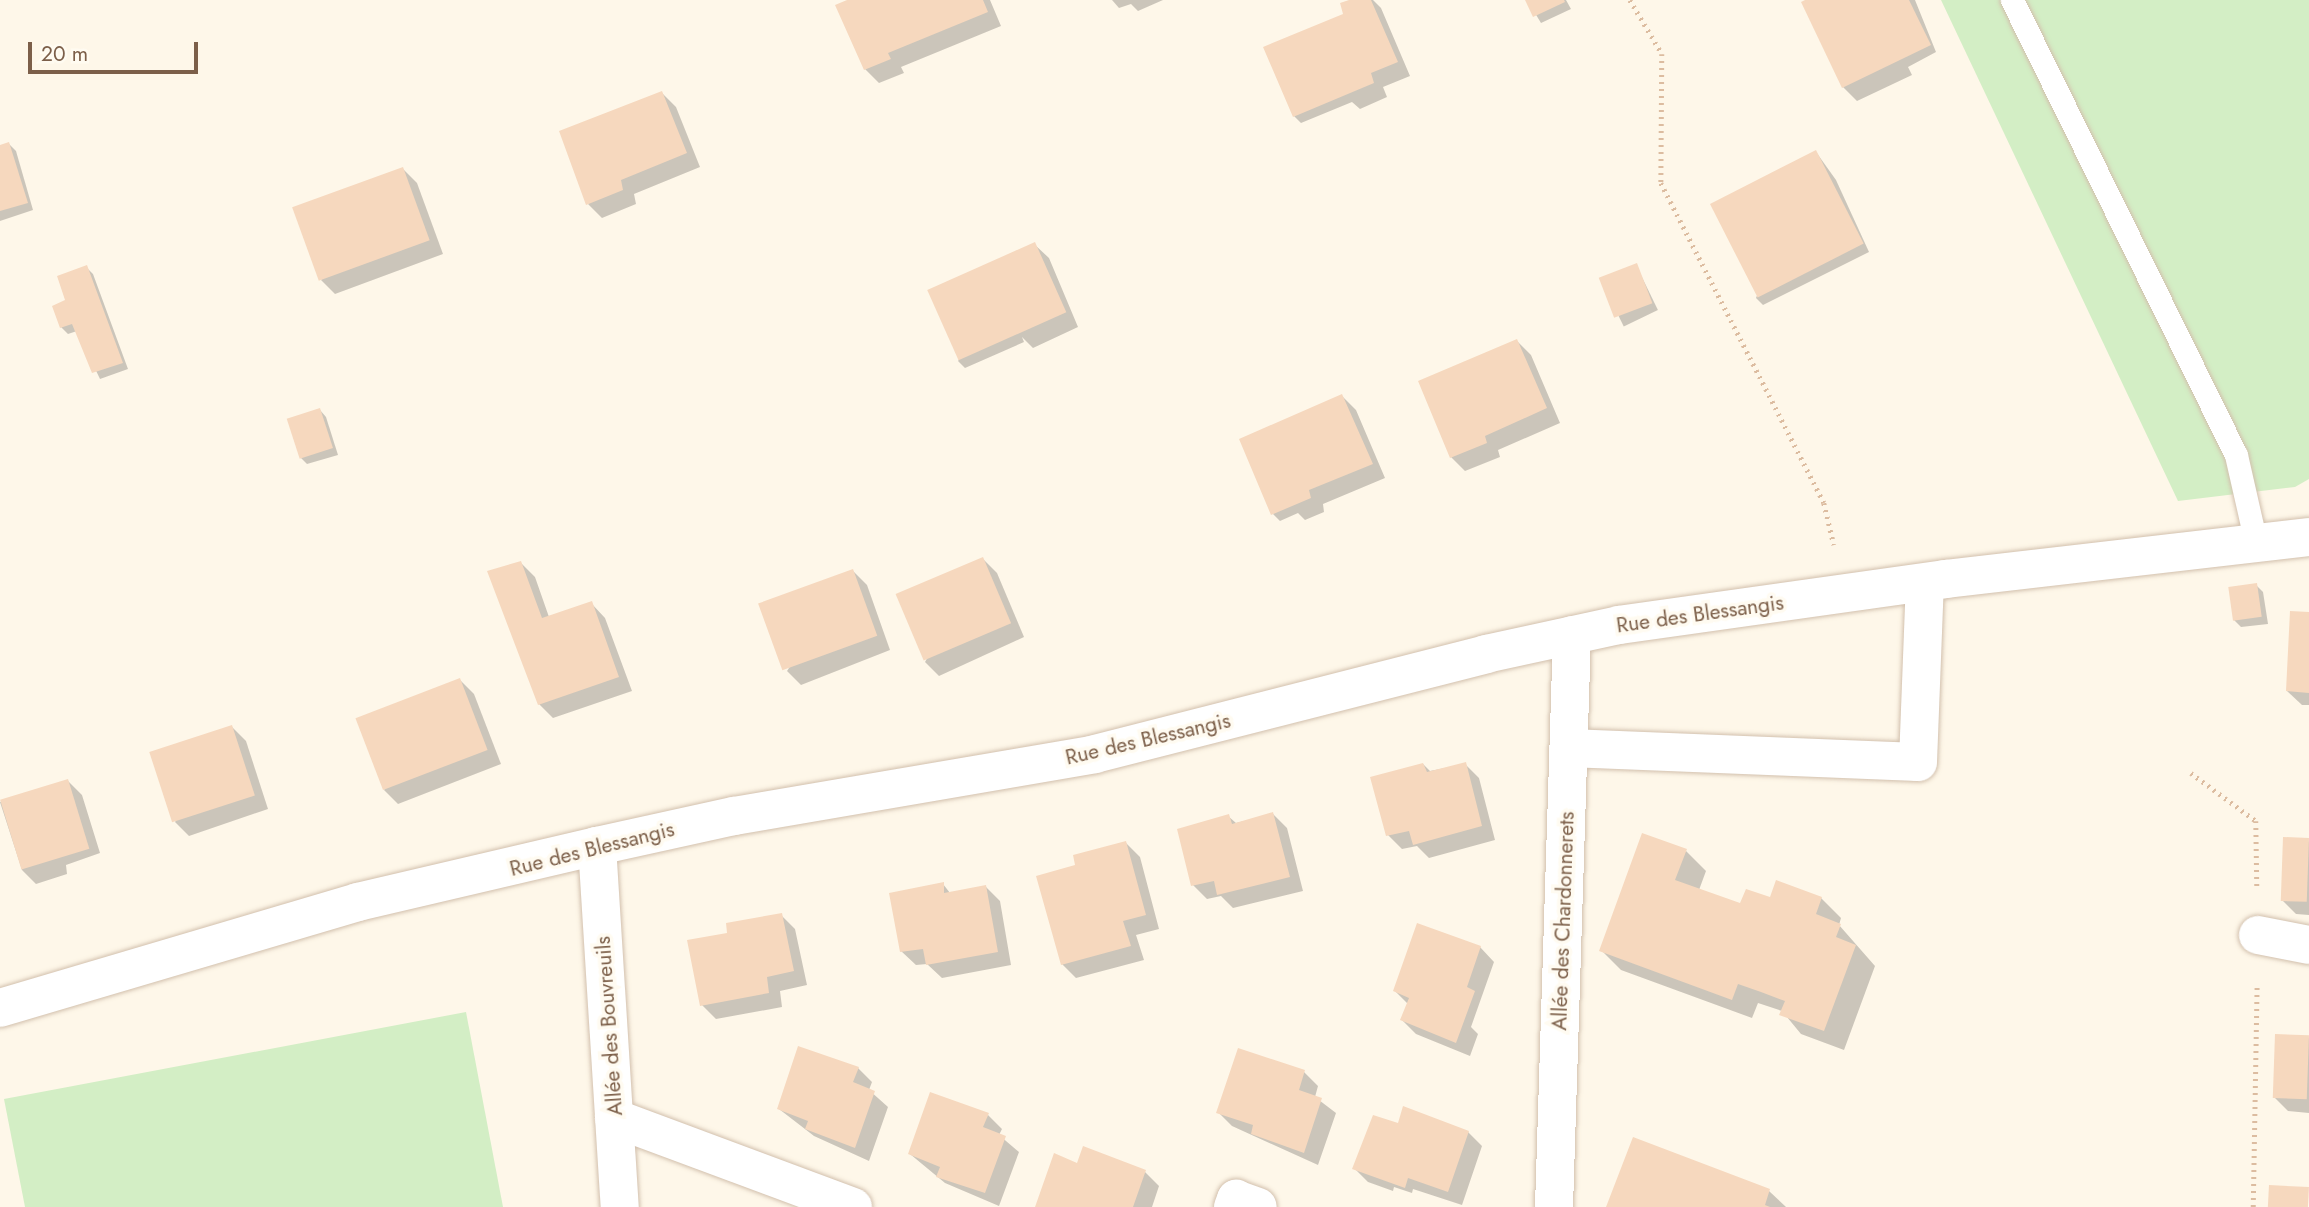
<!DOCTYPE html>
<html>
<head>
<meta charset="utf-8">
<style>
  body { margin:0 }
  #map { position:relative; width:2309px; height:1207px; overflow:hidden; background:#fef7e9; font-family:Jost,sans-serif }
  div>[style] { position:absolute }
  .green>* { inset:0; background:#d3eec5 }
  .shadow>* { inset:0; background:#0003; transform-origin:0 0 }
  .building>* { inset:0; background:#f6d8be; transform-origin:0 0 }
  .path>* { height:4.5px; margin-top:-2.25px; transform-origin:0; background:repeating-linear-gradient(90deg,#dcbca0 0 2px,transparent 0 7px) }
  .roads { filter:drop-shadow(0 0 2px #d2c0ad) drop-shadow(0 0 2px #d2c0ad) }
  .service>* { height:23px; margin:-11.5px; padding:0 11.5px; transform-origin:11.5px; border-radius:11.5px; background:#fff }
  .minor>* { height:38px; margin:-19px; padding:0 19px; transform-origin:19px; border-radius:19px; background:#fff }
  span { translate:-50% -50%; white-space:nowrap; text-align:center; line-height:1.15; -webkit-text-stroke:7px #fffbf1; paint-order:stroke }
  .street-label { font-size:21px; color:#7c5f49 }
  .scale { position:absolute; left:28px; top:42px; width:170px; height:32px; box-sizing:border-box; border:4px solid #7c5f49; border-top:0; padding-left:9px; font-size:21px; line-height:24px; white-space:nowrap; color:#7c5f49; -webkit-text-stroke:5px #fffbf1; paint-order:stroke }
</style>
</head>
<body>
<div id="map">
  <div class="green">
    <i style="clip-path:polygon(1941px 0,2309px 0,2309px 479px,2295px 487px,2178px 501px)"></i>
    <i style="clip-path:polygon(466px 1012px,503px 1207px,25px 1207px,4px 1099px)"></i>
  </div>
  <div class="shadow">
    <i style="clip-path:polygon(852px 0,990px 0,1001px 26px,901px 67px,904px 73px,879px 83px,865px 69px)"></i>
    <i style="clip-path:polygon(1163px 0,1138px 11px,1131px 4px,1119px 8px,1112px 0)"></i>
    <i style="clip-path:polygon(1353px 0,1373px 0,1381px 8px,1410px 76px,1383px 87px,1387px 97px,1360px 109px,1352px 102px,1301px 123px,1294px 116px)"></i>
    <i style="clip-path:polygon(1527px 0,1566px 0,1571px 9px,1541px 23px)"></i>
    <i style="clip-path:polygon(1810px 0,1915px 0,1936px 52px,1908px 67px,1912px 75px,1857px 101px,1843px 87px)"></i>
    <i style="clip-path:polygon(662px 93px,676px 107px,700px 167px,634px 194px,636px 204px,602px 218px,588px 204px)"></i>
    <i style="clip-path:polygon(9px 144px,16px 151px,33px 210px,0 221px,0 147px)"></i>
    <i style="clip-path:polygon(1816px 152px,1836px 180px,1869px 252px,1763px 305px,1756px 298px)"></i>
    <i style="clip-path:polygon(403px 169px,417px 183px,443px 254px,335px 294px,321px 280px)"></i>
    <i style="clip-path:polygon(1034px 244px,1049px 258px,1078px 327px,1033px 348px,1022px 337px,1024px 342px,965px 368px,958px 361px)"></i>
    <i style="left:1636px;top:265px;width:50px;height:38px;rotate:64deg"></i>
    <i style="clip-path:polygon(86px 267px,93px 274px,128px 369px,100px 379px,77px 331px,68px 334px,61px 327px,68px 301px)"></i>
    <i style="clip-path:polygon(1517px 341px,1531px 355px,1560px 423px,1498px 450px,1500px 457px,1465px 471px,1451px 457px)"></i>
    <i style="clip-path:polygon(1342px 396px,1356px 410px,1385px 478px,1323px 504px,1324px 512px,1305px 520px,1298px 513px,1280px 521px,1273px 514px)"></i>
    <i style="clip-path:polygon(320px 410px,326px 417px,338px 455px,307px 464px,300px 457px)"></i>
    <i style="clip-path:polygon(983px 559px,997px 573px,1024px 637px,939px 676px,925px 662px)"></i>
    <i style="clip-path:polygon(521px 563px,535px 577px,549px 617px,591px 603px,605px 618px,632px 691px,553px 718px,539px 704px)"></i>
    <i style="clip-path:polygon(853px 571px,867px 585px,890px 650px,801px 685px,787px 671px)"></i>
    <i style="clip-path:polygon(2256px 585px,2263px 592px,2268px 624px,2241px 627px,2234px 620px)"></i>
    <i style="clip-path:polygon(2309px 614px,2309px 705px,2302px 705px,2287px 691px)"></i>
    <i style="clip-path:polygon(460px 680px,474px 694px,501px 764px,398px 804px,384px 790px)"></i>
    <i style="clip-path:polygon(232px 727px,246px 741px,268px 809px,189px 836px,175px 822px)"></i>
    <i style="clip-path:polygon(1423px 764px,1430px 771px,1465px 764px,1479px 778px,1495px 840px,1429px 858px,1417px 846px,1402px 849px,1388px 835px)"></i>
    <i style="clip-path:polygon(68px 781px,82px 795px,100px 853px,66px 865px,67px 874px,36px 884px,22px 870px,0 802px)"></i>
    <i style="clip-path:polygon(1273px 814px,1287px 828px,1303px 891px,1233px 908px,1221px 896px,1207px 899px,1193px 885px,1228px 816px,1236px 823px)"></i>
    <i style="clip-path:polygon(2309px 840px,2309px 915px,2296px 914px,2282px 900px)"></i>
    <i style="clip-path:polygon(1126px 843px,1140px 857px,1159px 929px,1136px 935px,1144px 960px,1076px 978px,1062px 964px,1079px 866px)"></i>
    <i style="clip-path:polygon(1686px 851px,1706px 871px,1699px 890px,1741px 906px,1771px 899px,1821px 898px,1841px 918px,1839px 925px,1875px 966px,1844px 1050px,1801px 1034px,1782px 1011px,1758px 1003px,1752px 1018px,1621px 970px,1601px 950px)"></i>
    <i style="clip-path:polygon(943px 884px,950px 893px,986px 887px,1000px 901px,1011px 965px,942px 978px,927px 964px,916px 965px,901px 951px)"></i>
    <i style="clip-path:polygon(781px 915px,795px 929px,807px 985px,780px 991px,782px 1007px,716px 1019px,702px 1005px,731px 934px)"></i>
    <i style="clip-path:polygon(1480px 947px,1494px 962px,1471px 1027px,1478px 1034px,1470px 1056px,1416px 1034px,1402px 1020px,1408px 1004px,1395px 991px)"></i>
    <i style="clip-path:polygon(2309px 1037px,2309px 1113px,2288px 1111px,2274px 1097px)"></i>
    <i style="clip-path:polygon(858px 1068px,872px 1082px,869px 1090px,888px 1107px,869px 1161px,814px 1136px,779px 1109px)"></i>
    <i style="clip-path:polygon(1304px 1072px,1318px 1086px,1315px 1097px,1336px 1113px,1318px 1165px,1232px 1126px,1218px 1112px)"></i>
    <i style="clip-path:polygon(988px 1115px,1002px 1129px,999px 1135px,1019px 1152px,999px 1206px,945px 1183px,910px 1154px)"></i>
    <i style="clip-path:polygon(1399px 1126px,1468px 1132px,1482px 1146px,1462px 1205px,1413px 1189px,1412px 1193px,1394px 1187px,1393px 1191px,1368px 1182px,1354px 1168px)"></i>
    <i style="clip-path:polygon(1078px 1165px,1145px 1172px,1159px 1186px,1152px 1207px,1037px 1207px)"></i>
    <i style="clip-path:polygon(1769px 1191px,1786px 1207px,1608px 1207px)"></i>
  </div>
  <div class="building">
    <i style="clip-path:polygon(847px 0,983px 0,988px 12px,888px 53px,891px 59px,864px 70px,835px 5px)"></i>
    <i style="clip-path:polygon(1349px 0,1371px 0,1398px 62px,1371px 73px,1374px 83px,1293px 117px,1263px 47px,1343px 14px,1340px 3px)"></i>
    <i style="clip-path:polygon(1525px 0,1564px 0,1565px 2px,1533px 17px)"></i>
    <i style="clip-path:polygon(1805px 0,1909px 0,1931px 45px,1842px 88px,1801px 2px)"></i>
    <i style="clip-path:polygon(662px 91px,687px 153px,621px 180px,623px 190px,586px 205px,559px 131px)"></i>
    <i style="clip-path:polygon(9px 142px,28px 203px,0 211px,0 145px)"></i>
    <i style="left:1816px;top:150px;width:105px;height:119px;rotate:63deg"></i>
    <i style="left:403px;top:167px;width:78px;height:118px;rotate:70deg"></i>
    <i style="left:1035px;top:242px;width:77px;height:118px;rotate:66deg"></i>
    <i style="left:1637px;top:263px;width:43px;height:41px;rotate:69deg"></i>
    <i style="clip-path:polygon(87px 265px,123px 363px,92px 373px,72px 324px,60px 328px,52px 306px,65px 300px,57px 276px)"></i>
    <i style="clip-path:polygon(1517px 339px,1547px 408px,1485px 436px,1487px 443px,1450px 458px,1418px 381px)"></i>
    <i style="clip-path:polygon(1342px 394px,1373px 464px,1309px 490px,1311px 498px,1271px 515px,1239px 439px)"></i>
    <i style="left:320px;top:408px;width:42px;height:35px;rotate:72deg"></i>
    <i style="left:983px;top:557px;width:72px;height:95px;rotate:67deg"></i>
    <i style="clip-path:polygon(521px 561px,542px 618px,592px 601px,619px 677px,538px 705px,487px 571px)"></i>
    <i style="left:853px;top:569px;width:71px;height:101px;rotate:70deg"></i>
    <i style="left:2257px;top:583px;width:34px;height:29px;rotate:82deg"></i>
    <i style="clip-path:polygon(2290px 611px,2309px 612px,2309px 693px,2286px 691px)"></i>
    <i style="left:460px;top:678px;width:77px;height:112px;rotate:69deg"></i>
    <i style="left:232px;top:725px;width:74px;height:87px;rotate:72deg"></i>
    <i style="clip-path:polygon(1466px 762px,1482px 826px,1413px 845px,1409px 831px,1386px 836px,1370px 777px,1423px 763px,1427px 772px)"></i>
    <i style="left:68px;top:779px;width:73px;height:71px;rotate:73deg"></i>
    <i style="clip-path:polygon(1273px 812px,1290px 877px,1217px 895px,1214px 881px,1191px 886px,1177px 829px,1229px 814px,1232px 824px)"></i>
    <i style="clip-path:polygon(1642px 833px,1687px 849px,1675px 880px,1740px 903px,1746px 889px,1770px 897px,1776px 880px,1822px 897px,1816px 914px,1841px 924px,1836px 937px,1856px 945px,1824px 1031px,1779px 1015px,1785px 1001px,1761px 992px,1738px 984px,1732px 1000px,1599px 951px)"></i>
    <i style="left:2283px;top:837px;width:26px;height:64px;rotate:2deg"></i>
    <i style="clip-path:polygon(1126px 841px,1146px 915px,1123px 921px,1131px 946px,1061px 965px,1036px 876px,1075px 865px,1073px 855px)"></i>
    <i style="clip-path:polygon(944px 882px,944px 893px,986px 885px,998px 952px,926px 965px,923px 949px,900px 952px,889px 893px)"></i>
    <i style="clip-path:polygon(782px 913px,794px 971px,767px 977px,769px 993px,700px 1006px,687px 940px,727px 933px,726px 923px)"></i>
    <i style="clip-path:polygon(1417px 923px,1481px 946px,1467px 987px,1475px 991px,1456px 1043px,1400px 1020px,1409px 998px,1393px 991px)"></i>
    <i style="left:2275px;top:1034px;width:34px;height:64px;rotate:2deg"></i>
    <i style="clip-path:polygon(798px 1046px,859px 1067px,853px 1082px,875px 1091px,855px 1148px,805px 1129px,808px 1121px,777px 1109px)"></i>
    <i style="clip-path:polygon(1238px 1048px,1305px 1070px,1299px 1090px,1322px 1098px,1304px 1153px,1251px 1134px,1253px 1125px,1216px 1113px)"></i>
    <i style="clip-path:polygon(930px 1092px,989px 1113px,983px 1127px,1006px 1136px,985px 1193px,936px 1177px,940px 1167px,908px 1154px)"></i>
    <i style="clip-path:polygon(1403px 1106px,1469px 1131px,1448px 1192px,1408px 1178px,1405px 1188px,1352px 1169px,1373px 1115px,1398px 1123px)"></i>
    <i style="clip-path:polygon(1633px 1137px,1770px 1189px,1765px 1205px,1770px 1207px,1606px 1207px)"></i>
    <i style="clip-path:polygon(1083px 1146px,1146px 1170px,1133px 1207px,1035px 1207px,1054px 1153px,1077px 1163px)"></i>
    <i style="left:2269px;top:1185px;width:40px;height:22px;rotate:3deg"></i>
  </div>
  <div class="path">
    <i style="left:1630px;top:0;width:63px;rotate:59.3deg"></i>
    <i style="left:1662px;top:54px;width:129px;rotate:90.4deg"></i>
    <i style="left:1661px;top:183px;width:359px;rotate:63deg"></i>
    <i style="left:1824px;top:503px;width:43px;rotate:76.6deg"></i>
    <i style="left:2191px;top:773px;width:81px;rotate:36.4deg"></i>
    <i style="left:2256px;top:821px;width:65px;rotate:89.1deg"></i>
    <i style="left:2253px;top:1207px;width:221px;rotate:-89deg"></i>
  </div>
  <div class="roads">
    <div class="service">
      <i style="left:2012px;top:0;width:507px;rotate:63.79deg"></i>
      <i style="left:2236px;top:455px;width:90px;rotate:77.2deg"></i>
    </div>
    <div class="minor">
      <i style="left:1569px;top:748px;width:349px;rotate:2.3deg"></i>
      <i style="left:1918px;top:762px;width:179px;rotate:-87.8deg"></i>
      <i style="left:597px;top:846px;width:362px;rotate:86.4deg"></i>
      <i style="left:2258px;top:935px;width:52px;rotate:11.1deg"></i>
      <i style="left:0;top:1008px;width:373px;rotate:-16.5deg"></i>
      <i style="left:358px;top:902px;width:245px;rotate:-13.2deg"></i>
      <i style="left:597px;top:846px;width:140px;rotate:-12.4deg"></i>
      <i style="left:734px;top:816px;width:366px;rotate:-9.7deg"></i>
      <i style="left:1095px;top:754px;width:404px;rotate:-14.3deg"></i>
      <i style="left:1486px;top:654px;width:136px;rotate:-12.3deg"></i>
      <i style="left:1619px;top:625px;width:330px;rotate:-8deg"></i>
      <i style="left:1946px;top:579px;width:365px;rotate:-6.6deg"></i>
      <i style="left:614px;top:1118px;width:255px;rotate:20.4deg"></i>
      <i style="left:1233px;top:1207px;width:9px;rotate:-69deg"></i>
      <i style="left:1236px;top:1199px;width:23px;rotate:20deg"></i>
      <i style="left:1554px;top:1207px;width:572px;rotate:-88.2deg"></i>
    </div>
  </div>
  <div class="street-label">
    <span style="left:1700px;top:614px;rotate:-8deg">Rue des Blessangis</span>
    <span style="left:1148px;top:739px;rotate:-13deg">Rue des Blessangis</span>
    <span style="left:592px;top:849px;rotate:-14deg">Rue des Blessangis</span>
    <span style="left:1563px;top:921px;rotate:-88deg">Allée des Chardonnerets</span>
    <span style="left:609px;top:1026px;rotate:-94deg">Allée des Bouvreuils</span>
  </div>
  <div class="scale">20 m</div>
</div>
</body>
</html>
